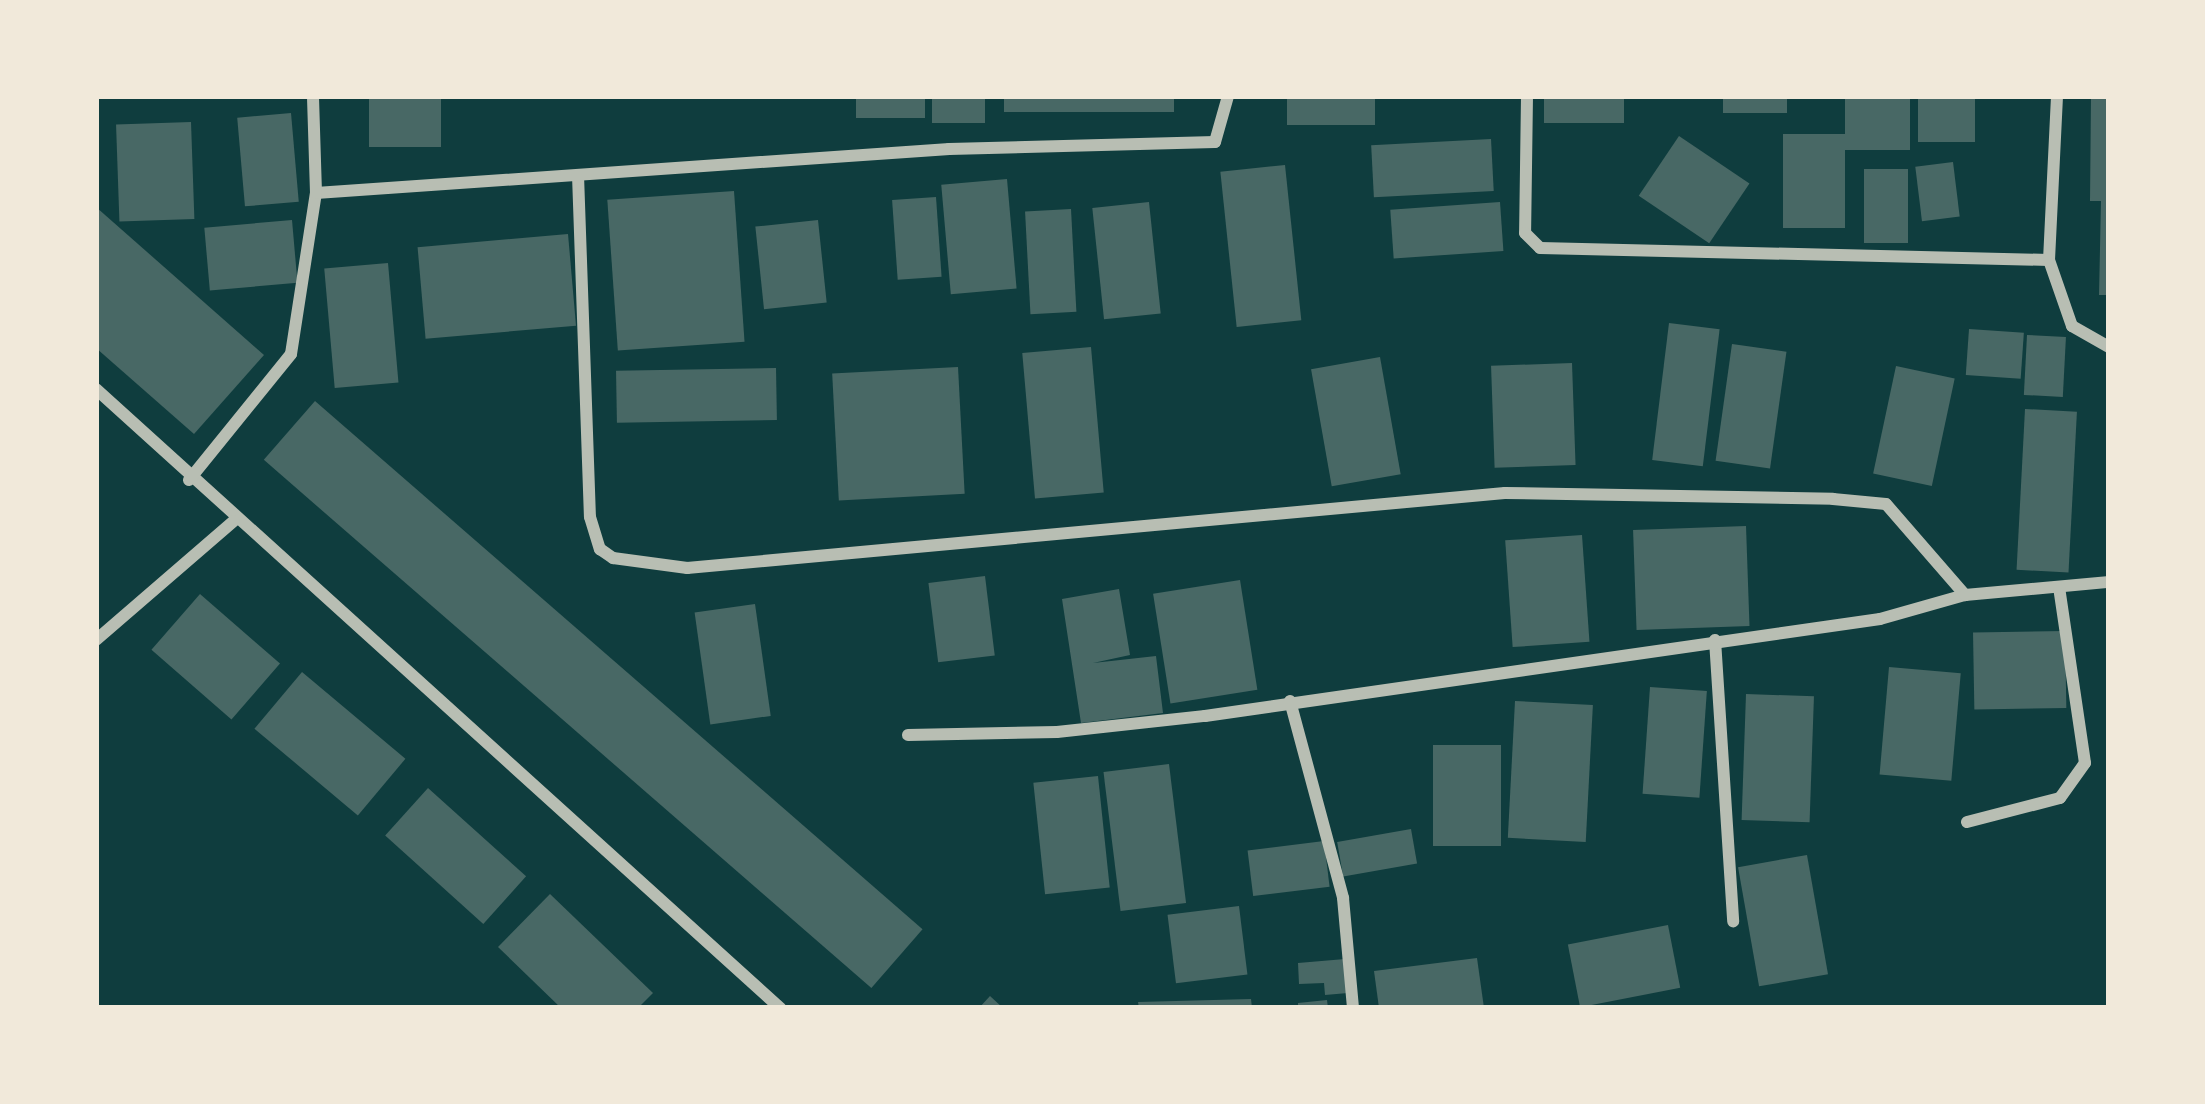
<!DOCTYPE html>
<html>
<head>
<meta charset="utf-8">
<style>
  body { margin:0 }
  #map { position:relative; width:2205px; height:1104px; overflow:hidden; background:#0f3d3e; font-family:Commissioner,sans-serif }
  div>[style] { position:absolute }
  .building>* { inset:0; background:#486865; transform-origin:0 0 }
  .minor>* { height:12px; margin:-6px; padding:0 6px; transform-origin:6px; border-radius:6px; background:#b8beb3 }
  span { translate:-50% -50%; white-space:nowrap; text-align:center; line-height:1.15; -webkit-text-stroke:9px #f1e9da; paint-order:stroke }
  .frame { position:absolute; inset:0; border:99px solid #f1e9da; pointer-events:none }
</style>
</head>
<body>
<div id="map">
  <div class="building">
    <i style="left:369px;top:96px;width:72px;height:51px"></i>
    <i style="left:856px;top:96px;width:69px;height:22px"></i>
    <i style="left:932px;top:96px;width:53px;height:27px"></i>
    <i style="left:1004px;top:96px;width:170px;height:16px"></i>
    <i style="left:1287px;top:96px;width:88px;height:29px"></i>
    <i style="left:1544px;top:96px;width:80px;height:27px"></i>
    <i style="left:1723px;top:96px;width:64px;height:17px"></i>
    <i style="left:1845px;top:96px;width:65px;height:54px"></i>
    <i style="left:1918px;top:96px;width:57px;height:46px"></i>
    <i style="clip-path:polygon(2091px 96px,2109px 96px,2109px 295px,2099px 295px,2101px 201px,2090px 201px)"></i>
    <i style="left:291px;top:113px;width:89px;height:54px;rotate:85deg"></i>
    <i style="left:191px;top:122px;width:97px;height:75px;rotate:88deg"></i>
    <i style="left:1783px;top:134px;width:62px;height:94px"></i>
    <i style="left:1679px;top:136px;width:85px;height:72px;rotate:34deg"></i>
    <i style="left:1491px;top:139px;width:52px;height:120px;rotate:87deg"></i>
    <i style="left:1953px;top:162px;width:55px;height:38px;rotate:83deg"></i>
    <i style="left:1285px;top:165px;width:156px;height:65px;rotate:84deg"></i>
    <i style="left:1864px;top:169px;width:44px;height:74px"></i>
    <i style="left:1007px;top:179px;width:110px;height:66px;rotate:85deg"></i>
    <i style="left:734px;top:191px;width:151px;height:127px;rotate:86deg"></i>
    <i style="left:936px;top:197px;width:80px;height:44px;rotate:86deg"></i>
    <i style="left:1149px;top:202px;width:112px;height:57px;rotate:84deg"></i>
    <i style="left:1500px;top:202px;width:49px;height:110px;rotate:86deg"></i>
    <i style="clip-path:polygon(96px 207px,264px 355px,194px 434px,96px 348px)"></i>
    <i style="left:1071px;top:209px;width:103px;height:46px;rotate:87deg"></i>
    <i style="left:292px;top:220px;width:63px;height:88px;rotate:85deg"></i>
    <i style="left:818px;top:220px;width:83px;height:63px;rotate:84deg"></i>
    <i style="left:568px;top:234px;width:92px;height:151px;rotate:85deg"></i>
    <i style="left:388px;top:263px;width:120px;height:64px;rotate:85deg"></i>
    <i style="left:1669px;top:323px;width:51px;height:138px;rotate:7deg"></i>
    <i style="left:1969px;top:329px;width:55px;height:46px;rotate:4deg"></i>
    <i style="left:2027px;top:335px;width:39px;height:60px;rotate:3deg"></i>
    <i style="left:1732px;top:344px;width:55px;height:118px;rotate:8deg"></i>
    <i style="left:1091px;top:347px;width:146px;height:69px;rotate:85deg"></i>
    <i style="left:1380px;top:357px;width:119px;height:70px;rotate:80deg"></i>
    <i style="left:1572px;top:363px;width:102px;height:81px;rotate:88deg"></i>
    <i style="left:1896px;top:366px;width:60px;height:110px;rotate:12deg"></i>
    <i style="left:958px;top:367px;width:127px;height:126px;rotate:87deg"></i>
    <i style="left:776px;top:368px;width:52px;height:160px;rotate:89deg"></i>
    <i style="left:315px;top:401px;width:805px;height:78px;rotate:41deg"></i>
    <i style="left:2025px;top:409px;width:52px;height:161px;rotate:3deg"></i>
    <i style="left:1746px;top:526px;width:100px;height:113px;rotate:88deg"></i>
    <i style="left:1582px;top:535px;width:107px;height:77px;rotate:86deg"></i>
    <i style="left:985px;top:576px;width:80px;height:57px;rotate:83deg"></i>
    <i style="left:1240px;top:580px;width:111px;height:88px;rotate:81deg"></i>
    <i style="clip-path:polygon(1119px 589px,1130px 655px,1093px 663px,1156px 656px,1163px 713px,1081px 723px,1062px 599px)"></i>
    <i style="left:200px;top:594px;width:106px;height:74px;rotate:41deg"></i>
    <i style="left:755px;top:604px;width:113px;height:61px;rotate:82deg"></i>
    <i style="left:2065px;top:631px;width:77px;height:92px;rotate:89deg"></i>
    <i style="left:1889px;top:667px;width:72px;height:108px;rotate:5deg"></i>
    <i style="left:302px;top:672px;width:135px;height:74px;rotate:40deg"></i>
    <i style="left:1650px;top:687px;width:57px;height:107px;rotate:4deg"></i>
    <i style="left:1746px;top:694px;width:68px;height:126px;rotate:2deg"></i>
    <i style="left:1515px;top:701px;width:78px;height:137px;rotate:3deg"></i>
    <i style="left:1433px;top:745px;width:68px;height:101px"></i>
    <i style="left:1169px;top:764px;width:140px;height:66px;rotate:83deg"></i>
    <i style="left:1098px;top:776px;width:112px;height:65px;rotate:84deg"></i>
    <i style="left:428px;top:788px;width:132px;height:64px;rotate:42deg"></i>
    <i style="left:1411px;top:829px;width:35px;height:75px;rotate:80deg"></i>
    <i style="left:1324px;top:841px;width:46px;height:77px;rotate:83deg"></i>
    <i style="left:1807px;top:855px;width:121px;height:70px;rotate:80deg"></i>
    <i style="clip-path:polygon(550px 894px,653px 993px,638px 1008px,561px 1008px,498px 947px)"></i>
    <i style="left:1239px;top:906px;width:69px;height:72px;rotate:83deg"></i>
    <i style="left:1668px;top:925px;width:64px;height:102px;rotate:79deg"></i>
    <i style="clip-path:polygon(1477px 958px,1484px 1008px,1379px 1008px,1374px 971px)"></i>
    <i style="clip-path:polygon(1345px 959px,1348px 993px,1325px 995px,1324px 983px,1299px 984px,1298px 963px)"></i>
    <i style="clip-path:polygon(990px 996px,1003px 1008px,979px 1008px)"></i>
    <i style="clip-path:polygon(1251px 999px,1252px 1008px,1139px 1008px,1138px 1002px)"></i>
    <i style="clip-path:polygon(1327px 1000px,1328px 1008px,1298px 1008px,1298px 1003px)"></i>
  </div>
  <div class="minor">
    <i style="left:1527px;top:96px;width:137px;rotate:90.8deg"></i>
    <i style="left:1525px;top:233px;width:21px;rotate:45deg"></i>
    <i style="left:1540px;top:248px;width:509px;rotate:1.35deg"></i>
    <i style="left:2049px;top:260px;width:164px;rotate:-87.2deg"></i>
    <i style="left:578px;top:175px;width:342px;rotate:88deg"></i>
    <i style="left:590px;top:517px;width:34px;rotate:73deg"></i>
    <i style="left:600px;top:549px;width:16px;rotate:35deg"></i>
    <i style="left:613px;top:558px;width:75px;rotate:7.7deg"></i>
    <i style="left:687px;top:568px;width:821px;rotate:-5.24deg"></i>
    <i style="left:1505px;top:493px;width:328px;rotate:1deg"></i>
    <i style="left:1833px;top:499px;width:53px;rotate:5.4deg"></i>
    <i style="left:1886px;top:504px;width:121px;rotate:49deg"></i>
    <i style="left:316px;top:193px;width:635px;rotate:-3.98deg"></i>
    <i style="left:949px;top:149px;width:266px;rotate:-1.5deg"></i>
    <i style="left:1215px;top:142px;width:48px;rotate:-74.2deg"></i>
    <i style="left:2049px;top:260px;width:70px;rotate:70.8deg"></i>
    <i style="left:2072px;top:326px;width:43px;rotate:29.6deg"></i>
    <i style="left:96px;top:389px;width:923px;rotate:42.14deg"></i>
    <i style="left:189px;top:480px;width:162px;rotate:-51deg"></i>
    <i style="left:291px;top:354px;width:163px;rotate:-81.2deg"></i>
    <i style="left:316px;top:193px;width:97px;rotate:-91.8deg"></i>
    <i style="left:96px;top:640px;width:182px;rotate:-40.8deg"></i>
    <i style="left:1715px;top:640px;width:282px;rotate:86.3deg"></i>
    <i style="left:1290px;top:701px;width:204px;rotate:74.9deg"></i>
    <i style="left:1343px;top:898px;width:110px;rotate:84.8deg"></i>
    <i style="left:908px;top:735px;width:149px;rotate:-1.2deg"></i>
    <i style="left:1057px;top:732px;width:149px;rotate:-6.2deg"></i>
    <i style="left:1205px;top:716px;width:682px;rotate:-8.18deg"></i>
    <i style="left:1880px;top:619px;width:88px;rotate:-15.8deg"></i>
    <i style="left:1965px;top:595px;width:145px;rotate:-5.2deg"></i>
    <i style="left:1967px;top:822px;width:96px;rotate:-14.5deg"></i>
    <i style="left:2060px;top:798px;width:43px;rotate:-54.5deg"></i>
    <i style="left:2085px;top:763px;width:178px;rotate:-98.4deg"></i>
  </div>
  <div class="frame"></div>
</div>
</body>
</html>
